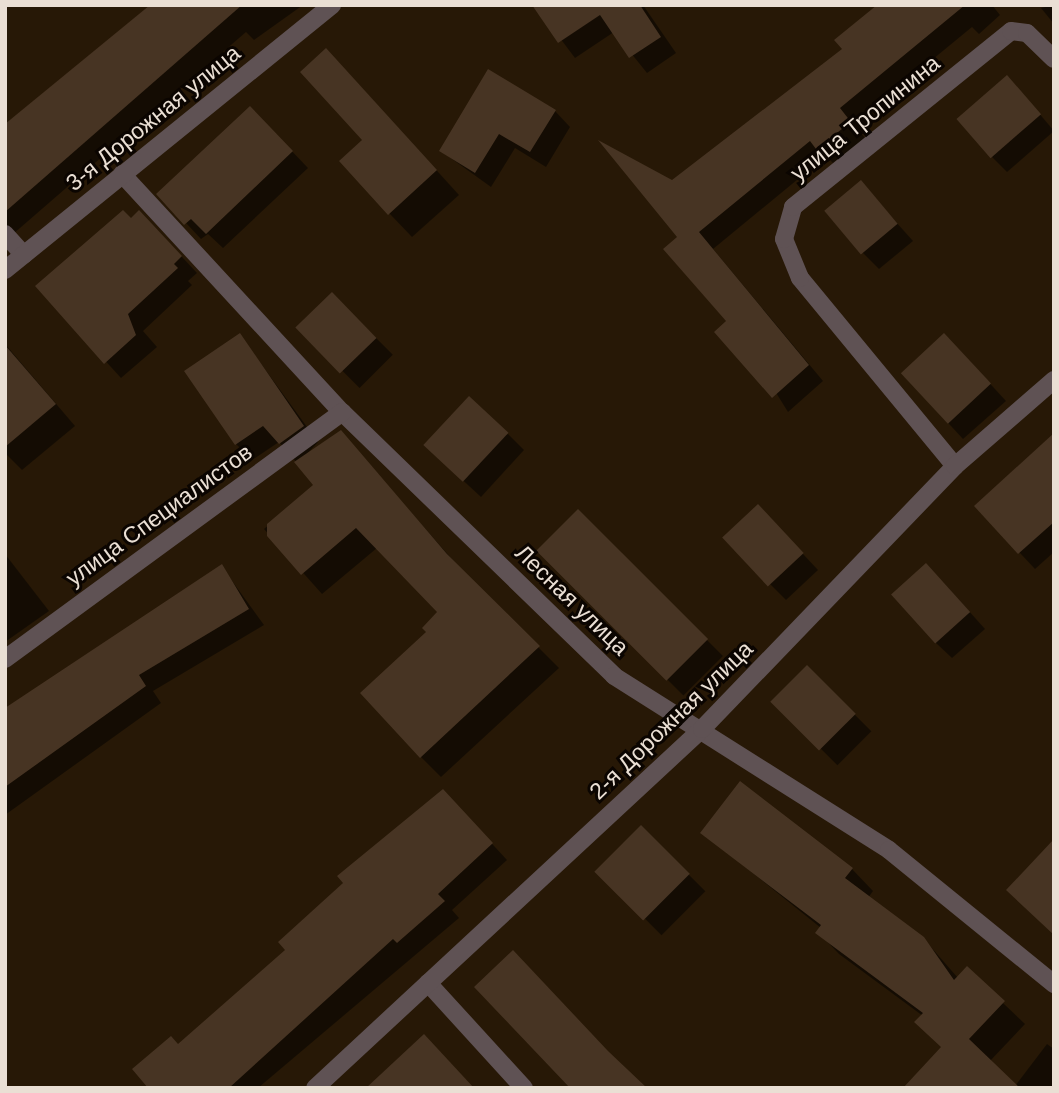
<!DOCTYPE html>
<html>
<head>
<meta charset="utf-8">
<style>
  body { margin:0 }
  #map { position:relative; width:1059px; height:1093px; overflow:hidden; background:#271806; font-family:Helvetica,sans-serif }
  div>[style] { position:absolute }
  .shadow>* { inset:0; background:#0007; transform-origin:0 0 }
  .building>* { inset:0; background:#473423; transform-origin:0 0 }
  .minor>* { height:18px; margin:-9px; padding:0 9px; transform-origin:9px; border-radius:9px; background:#5f5254 }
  span { translate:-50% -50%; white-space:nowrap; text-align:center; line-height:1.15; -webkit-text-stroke:6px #0b0501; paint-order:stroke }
  .street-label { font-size:23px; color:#eadfd4 }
  .frame { position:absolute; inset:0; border:7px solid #eadfd4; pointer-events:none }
</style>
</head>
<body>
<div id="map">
  <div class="shadow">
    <i style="clip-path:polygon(151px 5px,303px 5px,254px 40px,246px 32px,5px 241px,5px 131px)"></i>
    <i style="clip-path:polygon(535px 5px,643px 5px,676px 53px,647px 73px,614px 32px,575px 58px)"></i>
    <i style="clip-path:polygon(904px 5px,992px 5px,1000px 15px,979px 34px,972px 27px,854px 124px,865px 138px,833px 163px,826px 156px,713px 249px,823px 381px,788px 412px,679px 237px,672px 182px)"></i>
    <i style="clip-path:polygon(1054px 5px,1054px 24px,1041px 8px)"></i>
    <i style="clip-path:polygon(349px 74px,459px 195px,412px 237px,389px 213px)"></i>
    <i style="clip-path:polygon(1022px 93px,1054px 131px,1007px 172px,991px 156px)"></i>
    <i style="clip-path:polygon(555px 111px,570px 127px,546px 167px,515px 148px,491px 187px,441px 151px)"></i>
    <i style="clip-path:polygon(266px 124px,308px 168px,223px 248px,208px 234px,201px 239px,186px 223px)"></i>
    <i style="clip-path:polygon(861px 183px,913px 241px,879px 269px,863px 253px)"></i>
    <i style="clip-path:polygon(131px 220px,155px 228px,197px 273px,188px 281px,192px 285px,143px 331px,157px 347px,121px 378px,37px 286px)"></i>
    <i style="left:332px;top:294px;width:86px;height:47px;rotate:45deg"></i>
    <i style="clip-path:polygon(240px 335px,318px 442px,304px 457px,341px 433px,466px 575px,559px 668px,441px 777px,421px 757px,429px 632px,440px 613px,377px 548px,322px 594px,264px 529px,316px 485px,279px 442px,252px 460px,236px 444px)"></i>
    <i style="clip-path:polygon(5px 344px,75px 426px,22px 470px,5px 453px)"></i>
    <i style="clip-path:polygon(960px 351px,1006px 401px,963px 439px,902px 373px)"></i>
    <i style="clip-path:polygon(508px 434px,524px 450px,481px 497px,442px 461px)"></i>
    <i style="clip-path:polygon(1054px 435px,1054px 552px,1035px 569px,977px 507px)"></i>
    <i style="left:578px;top:511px;width:205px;height:56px;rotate:45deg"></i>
    <i style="clip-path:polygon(774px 523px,818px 570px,786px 600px,770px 584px)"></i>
    <i style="clip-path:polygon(5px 554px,49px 611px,5px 642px)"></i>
    <i style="clip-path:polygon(222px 567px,264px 625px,153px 691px,161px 703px,5px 815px,5px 711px)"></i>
    <i style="clip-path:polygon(942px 581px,985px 629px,952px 658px,936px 643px)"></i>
    <i style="left:807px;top:667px;width:91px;height:48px;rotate:45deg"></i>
    <i style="clip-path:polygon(459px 808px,507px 860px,452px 910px,459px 918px,258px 1088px,151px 1088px,178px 1046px)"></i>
    <i style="left:641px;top:827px;width:91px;height:62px;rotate:45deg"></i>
    <i style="clip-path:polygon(703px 833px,852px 869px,873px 891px,868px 898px,923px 938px,958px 978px,967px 969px,1025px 1024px,990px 1061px,1015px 1086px,1047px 1044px,1054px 1049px,1054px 1088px,905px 1088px,943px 1048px,923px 1016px,839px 954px,818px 932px,821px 928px)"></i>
  </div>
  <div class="building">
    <i style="clip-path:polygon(150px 5px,242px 5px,5px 212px,5px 124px)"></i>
    <i style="clip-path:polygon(532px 5px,640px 5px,661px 37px,629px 58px,600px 15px,558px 43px)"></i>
    <i style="clip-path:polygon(877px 5px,965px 5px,840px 108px,851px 122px,816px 149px,810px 141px,699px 232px,809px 365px,772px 398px,714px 332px,726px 321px,663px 249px,677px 237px,598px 140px,672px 180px,842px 49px,834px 40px)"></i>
    <i style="clip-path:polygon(326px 48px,437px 170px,388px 215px,339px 161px,362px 140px,300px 72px)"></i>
    <i style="clip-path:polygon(488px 69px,556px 110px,530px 152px,499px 134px,475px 173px,439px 151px)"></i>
    <i style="left:1007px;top:75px;width:52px;height:67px;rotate:49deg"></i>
    <i style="clip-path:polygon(250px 106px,293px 151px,206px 234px,191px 219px,184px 225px,156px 194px)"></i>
    <i style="left:861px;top:180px;width:57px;height:48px;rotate:50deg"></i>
    <i style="clip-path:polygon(123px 210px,131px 218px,139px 210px,182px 256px,174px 264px,178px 268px,128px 314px,136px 335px,104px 364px,35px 286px)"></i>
    <i style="left:332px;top:292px;width:64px;height:51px;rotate:46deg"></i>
    <i style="clip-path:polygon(240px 333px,304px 426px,279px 444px,263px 426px,235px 445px,184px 371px)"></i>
    <i style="left:944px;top:333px;width:69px;height:59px;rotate:47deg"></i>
    <i style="clip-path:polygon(5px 345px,56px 404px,5px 447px)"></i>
    <i style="left:469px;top:396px;width:54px;height:67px;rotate:43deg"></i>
    <i style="clip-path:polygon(341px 430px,447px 554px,540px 646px,420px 758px,360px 693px,426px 632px,422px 628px,437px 612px,356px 528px,301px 575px,267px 536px,267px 524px,313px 485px,294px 462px)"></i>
    <i style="clip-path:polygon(1054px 433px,1054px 522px,1018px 554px,974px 506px)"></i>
    <i style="left:758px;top:504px;width:67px;height:49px;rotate:47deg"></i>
    <i style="left:578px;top:509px;width:184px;height:59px;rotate:45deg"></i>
    <i style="left:926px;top:563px;width:66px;height:47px;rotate:48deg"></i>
    <i style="clip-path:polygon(222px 564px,249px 609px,139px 675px,146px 686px,5px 787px,5px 708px)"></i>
    <i style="left:807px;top:665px;width:69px;height:52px;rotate:45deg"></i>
    <i style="clip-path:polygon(740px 781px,853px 868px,845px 878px,924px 937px,954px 980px,967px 966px,1005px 1001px,969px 1039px,1020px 1088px,903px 1088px,941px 1047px,914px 1022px,923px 1013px,815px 933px,821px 925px,700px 833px)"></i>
    <i style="clip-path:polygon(443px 789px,493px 843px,438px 894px,445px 901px,397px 943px,393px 939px,229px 1088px,148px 1088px,132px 1069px,171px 1036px,178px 1044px,285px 950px,278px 942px,343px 883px,337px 876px)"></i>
    <i style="left:641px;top:825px;width:69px;height:66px;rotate:45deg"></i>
    <i style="clip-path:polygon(1054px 839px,1054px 935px,1006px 890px)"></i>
    <i style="clip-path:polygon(513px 950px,608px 1051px,647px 1088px,570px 1088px,474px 987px)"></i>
    <i style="clip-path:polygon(424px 1034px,474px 1088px,366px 1088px)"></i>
  </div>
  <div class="minor">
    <i style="left:122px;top:174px;width:324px;rotate:47.3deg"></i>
    <i style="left:342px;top:412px;width:379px;rotate:44.1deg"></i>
    <i style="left:614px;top:676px;width:325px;rotate:32.3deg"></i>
    <i style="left:889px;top:850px;width:213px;rotate:39.1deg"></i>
    <i style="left:5px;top:234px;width:28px;rotate:48deg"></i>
    <i style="left:5px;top:270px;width:421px;rotate:-39deg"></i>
    <i style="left:955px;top:466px;width:244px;rotate:-129.5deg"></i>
    <i style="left:800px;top:278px;width:42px;rotate:-112.3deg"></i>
    <i style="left:784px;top:239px;width:33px;rotate:-74deg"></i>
    <i style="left:793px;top:207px;width:280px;rotate:-38.9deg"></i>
    <i style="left:1011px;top:31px;width:16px;rotate:7deg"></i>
    <i style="left:1027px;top:33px;width:37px;rotate:44deg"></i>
    <i style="left:5px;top:659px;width:418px;rotate:-36.2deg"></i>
    <i style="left:428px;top:983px;width:142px;rotate:47.6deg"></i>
    <i style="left:315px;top:1088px;width:528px;rotate:-42.85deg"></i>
    <i style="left:702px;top:729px;width:365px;rotate:-46.1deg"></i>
    <i style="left:955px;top:466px;width:131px;rotate:-41deg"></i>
  </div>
  <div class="street-label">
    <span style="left:153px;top:118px;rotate:-39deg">3-я Дорожная улица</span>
    <span style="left:865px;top:118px;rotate:-39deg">улица Тропинина</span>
    <span style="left:159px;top:515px;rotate:-36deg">улица Специалистов</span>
    <span style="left:572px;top:600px;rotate:44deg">Лесная улица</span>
    <span style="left:671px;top:720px;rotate:-44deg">2-я Дорожная улица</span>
  </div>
  <div class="frame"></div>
</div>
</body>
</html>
